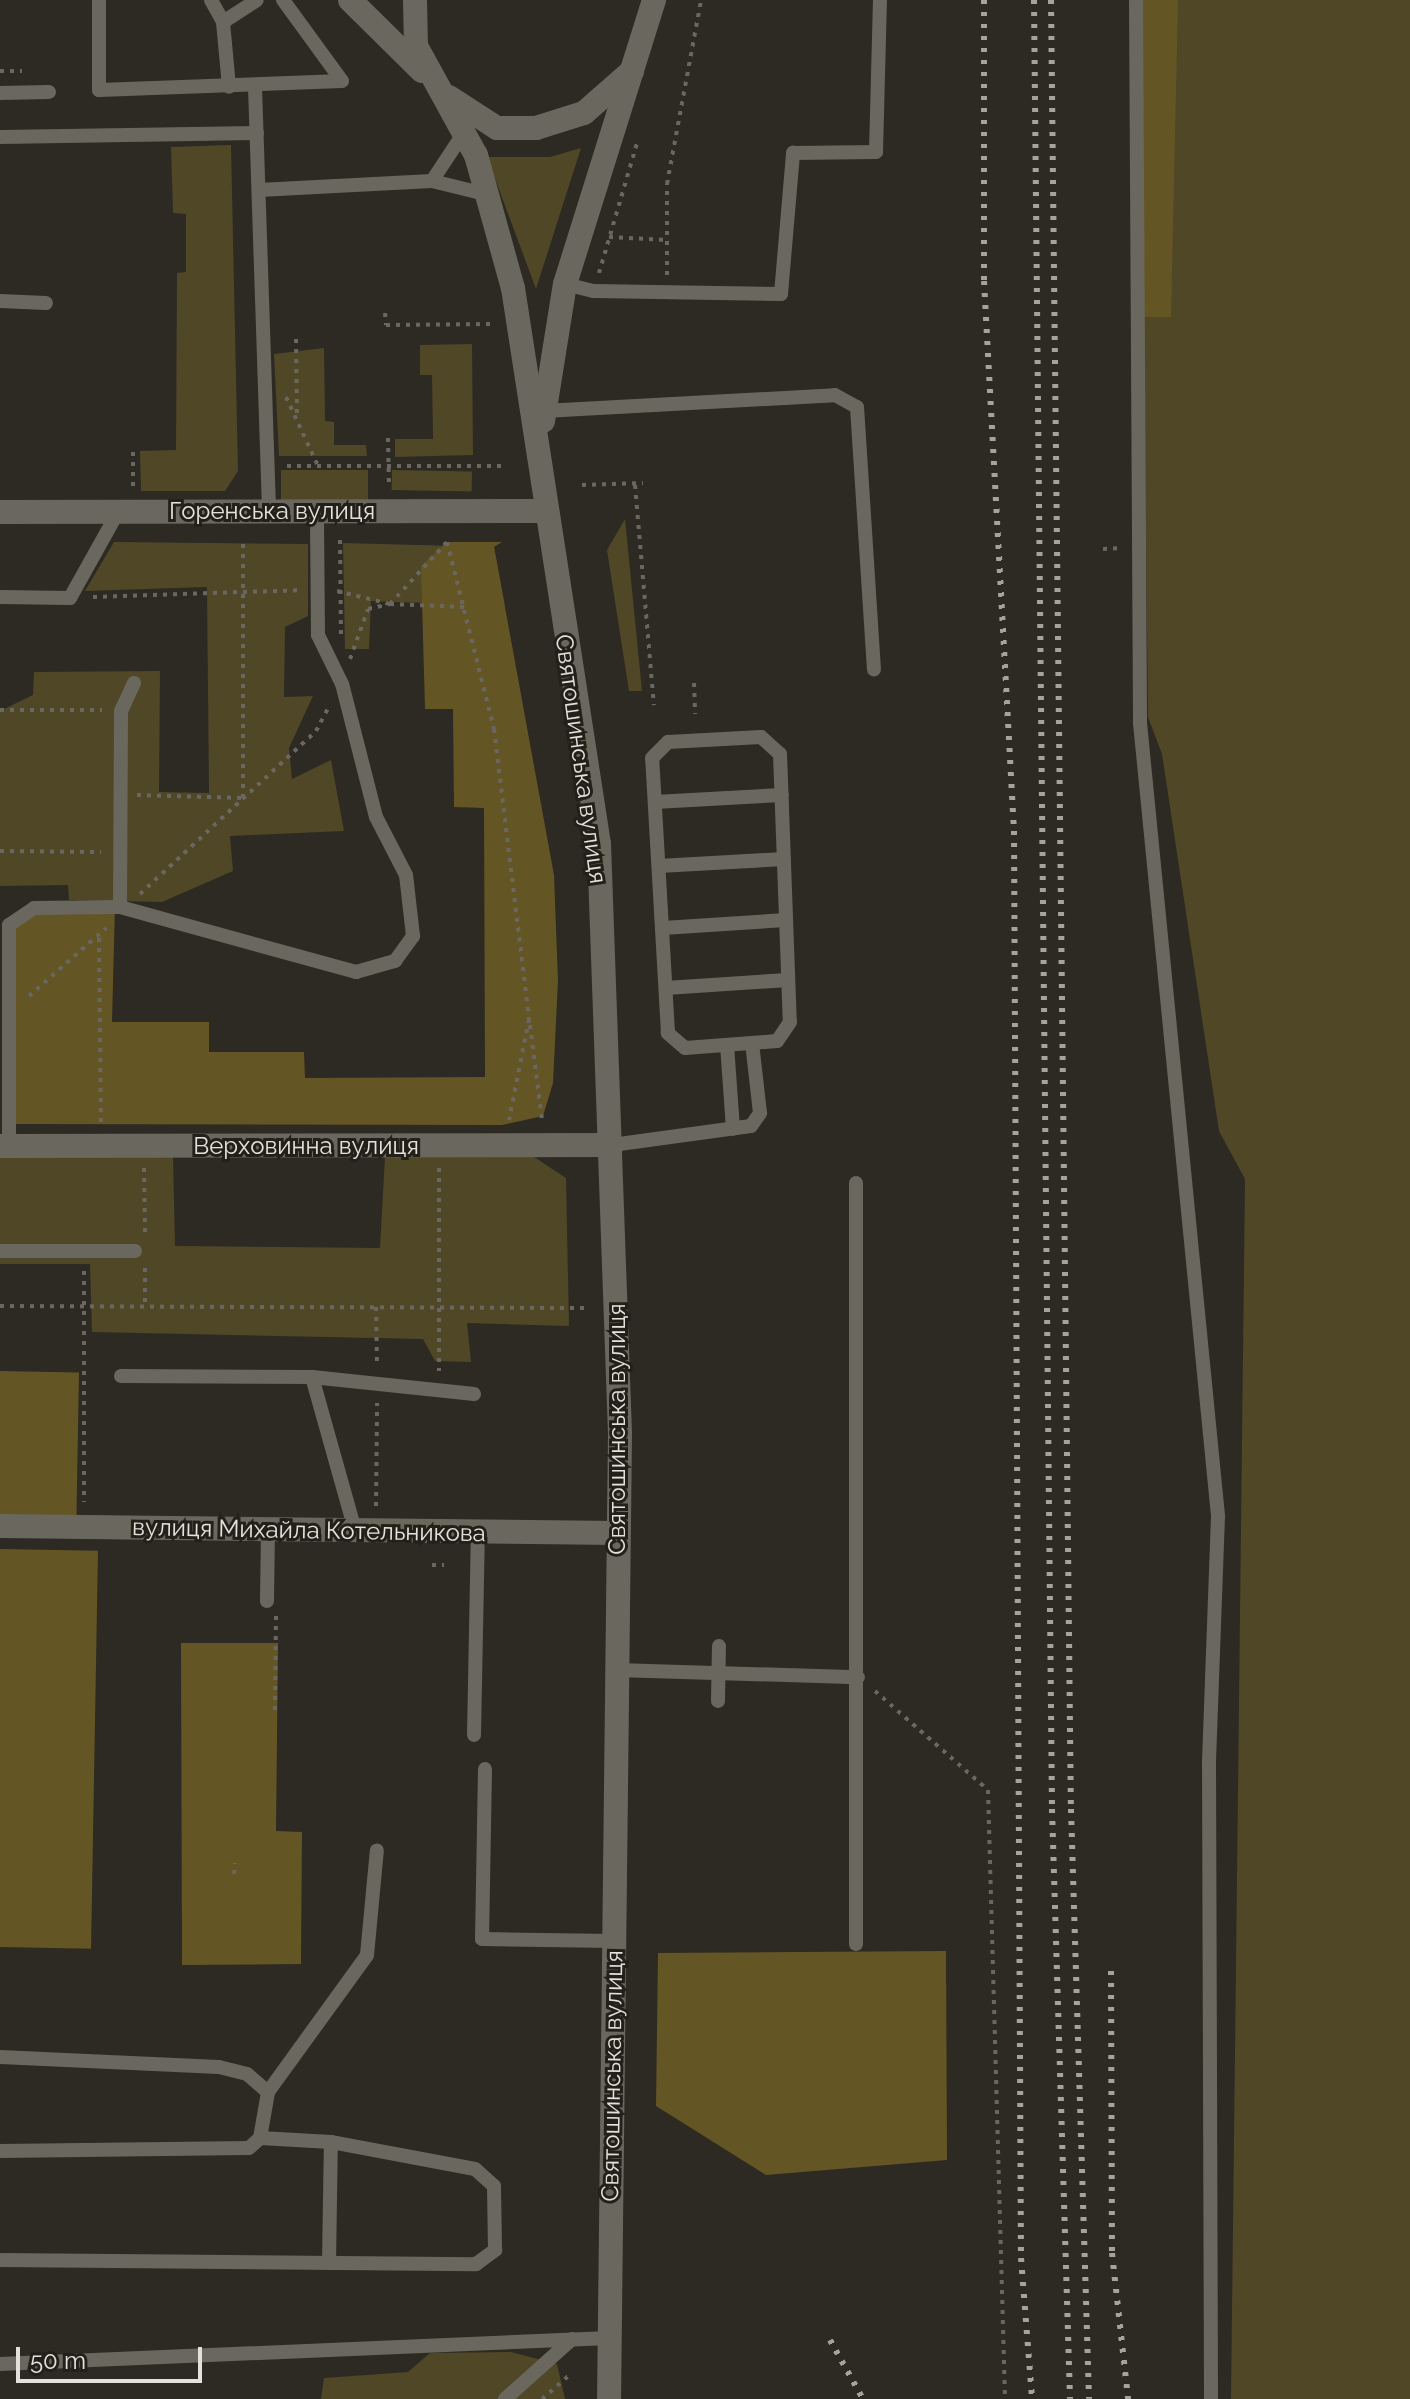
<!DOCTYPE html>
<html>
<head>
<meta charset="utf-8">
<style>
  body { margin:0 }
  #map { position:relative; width:1410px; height:2399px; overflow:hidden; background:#2c2a22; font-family:Raleway,sans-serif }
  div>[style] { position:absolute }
  .green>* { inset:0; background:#504727; transform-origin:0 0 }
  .forest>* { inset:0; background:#645524; transform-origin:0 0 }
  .path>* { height:4px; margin-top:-2px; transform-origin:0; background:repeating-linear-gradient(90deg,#696760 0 4px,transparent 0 10px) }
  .service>* { height:14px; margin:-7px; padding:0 7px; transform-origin:7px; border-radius:7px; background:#6a685e }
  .minor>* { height:24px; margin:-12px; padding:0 12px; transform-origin:12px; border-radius:12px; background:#6a685e }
  .secondary>* { height:24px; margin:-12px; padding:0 12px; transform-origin:12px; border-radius:12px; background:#6a685e }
  .rail>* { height:6px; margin-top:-3px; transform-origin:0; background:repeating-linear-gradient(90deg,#a4a39c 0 4px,transparent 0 12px) }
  span { translate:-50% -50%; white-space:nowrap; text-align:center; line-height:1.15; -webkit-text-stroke:6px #222019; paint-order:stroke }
  .street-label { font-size:24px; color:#e2e1db }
  .scale { position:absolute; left:16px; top:2347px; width:186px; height:36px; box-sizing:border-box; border:4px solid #e2e1db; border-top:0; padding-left:10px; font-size:24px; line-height:28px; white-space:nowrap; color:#e2e1db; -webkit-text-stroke:6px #222019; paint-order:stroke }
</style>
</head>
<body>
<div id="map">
  <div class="green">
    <i style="clip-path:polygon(1140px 0,1410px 0,1410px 2399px,1231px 2399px,1245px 1179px,1219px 1131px,1162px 754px,1148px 717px)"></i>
    <i style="clip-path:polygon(231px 145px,238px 471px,225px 491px,141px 491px,140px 451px,176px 450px,177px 273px,186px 272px,186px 214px,173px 213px,171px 147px)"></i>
    <i style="clip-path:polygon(581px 148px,536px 289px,487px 157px,550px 157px)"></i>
    <i style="clip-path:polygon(472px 344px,473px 455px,395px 457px,395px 439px,433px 439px,432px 375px,420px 375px,420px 345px)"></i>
    <i style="clip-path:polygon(324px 348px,325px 421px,334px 422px,334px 445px,366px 445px,367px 456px,279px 456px,274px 354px)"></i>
    <i style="left:281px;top:470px;width:87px;height:33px"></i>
    <i style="left:392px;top:470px;width:80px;height:20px;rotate:1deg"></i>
    <i style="clip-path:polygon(625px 519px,642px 691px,629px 691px,607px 550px)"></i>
    <i style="clip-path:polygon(114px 542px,308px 544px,308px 616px,285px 627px,284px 697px,313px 696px,289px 748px,292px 779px,331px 760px,344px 831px,230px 836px,233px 871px,162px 902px,69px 900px,68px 885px,0 886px,0 711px,33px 695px,34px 672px,160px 671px,159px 792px,209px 793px,207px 587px,85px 591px)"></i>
    <i style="clip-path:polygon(343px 543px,494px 547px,505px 606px,371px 601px,369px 649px,345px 649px)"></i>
    <i style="clip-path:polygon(0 1155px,173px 1156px,175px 1246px,380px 1248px,385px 1156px,534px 1157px,566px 1178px,569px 1326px,467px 1323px,471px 1362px,435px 1361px,423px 1339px,92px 1332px,90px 1264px,0 1264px)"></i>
    <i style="clip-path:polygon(511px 2352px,557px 2364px,565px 2399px,321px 2399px,324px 2378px,408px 2372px,430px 2353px)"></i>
  </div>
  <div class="forest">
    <i style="clip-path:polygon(1140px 0,1178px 0,1171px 317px,1143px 317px)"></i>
    <i style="clip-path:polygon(447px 542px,502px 542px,494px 547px,554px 875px,558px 981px,553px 1083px,543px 1116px,502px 1125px,9px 1124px,9px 925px,34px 908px,115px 906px,112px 1022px,209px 1022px,209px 1052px,304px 1052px,305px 1078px,485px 1077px,484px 808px,454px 807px,453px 709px,425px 709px,421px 566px)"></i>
    <i style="left:0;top:1371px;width:79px;height:151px;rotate:1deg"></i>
    <i style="left:0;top:1549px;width:98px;height:398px;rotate:1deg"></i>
    <i style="clip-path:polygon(181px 1643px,278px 1643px,276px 1831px,302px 1832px,301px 1964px,182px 1965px)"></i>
    <i style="clip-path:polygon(946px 1951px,947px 2160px,766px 2175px,656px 2106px,658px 1953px)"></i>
  </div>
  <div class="path">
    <i style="left:0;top:71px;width:22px"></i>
    <i style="left:609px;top:237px;width:58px;rotate:3deg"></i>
    <i style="left:599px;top:273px;width:139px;rotate:-73.7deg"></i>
    <i style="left:667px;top:275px;width:91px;rotate:-90deg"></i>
    <i style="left:667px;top:184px;width:187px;rotate:-79.5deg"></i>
    <i style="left:385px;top:313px;width:12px;rotate:85deg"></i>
    <i style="left:386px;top:325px;width:109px;rotate:-0.5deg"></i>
    <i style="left:296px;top:339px;width:78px;rotate:89.3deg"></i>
    <i style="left:286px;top:397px;width:76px;rotate:65.1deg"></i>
    <i style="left:388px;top:438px;width:50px;rotate:88.9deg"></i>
    <i style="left:133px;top:452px;width:36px;rotate:90deg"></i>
    <i style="left:287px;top:466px;width:217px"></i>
    <i style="left:582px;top:485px;width:61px;rotate:-1.9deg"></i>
    <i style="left:635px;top:485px;width:221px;rotate:85.1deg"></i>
    <i style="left:340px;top:540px;width:98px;rotate:89.4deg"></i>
    <i style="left:1103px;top:549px;width:18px;rotate:-3deg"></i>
    <i style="left:337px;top:591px;width:55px;rotate:13.8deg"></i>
    <i style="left:390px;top:604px;width:74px;rotate:2.3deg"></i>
    <i style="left:93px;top:597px;width:207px;rotate:-1.9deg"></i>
    <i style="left:350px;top:659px;width:53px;rotate:-70.2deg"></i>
    <i style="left:368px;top:609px;width:23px;rotate:-13deg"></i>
    <i style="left:390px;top:604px;width:84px;rotate:-47.4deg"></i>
    <i style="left:447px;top:542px;width:193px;rotate:75.9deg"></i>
    <i style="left:494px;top:729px;width:292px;rotate:83.1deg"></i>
    <i style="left:529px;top:1019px;width:103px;rotate:101.2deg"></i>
    <i style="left:694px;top:683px;width:31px;rotate:88deg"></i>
    <i style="left:0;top:710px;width:102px"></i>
    <i style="left:137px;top:795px;width:106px;rotate:1.6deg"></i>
    <i style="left:243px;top:798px;width:259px;rotate:-90deg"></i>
    <i style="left:0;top:851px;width:101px;rotate:0.6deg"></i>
    <i style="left:140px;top:894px;width:240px;rotate:-42.8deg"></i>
    <i style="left:316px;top:731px;width:27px;rotate:-62deg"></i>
    <i style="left:99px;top:938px;width:185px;rotate:89.4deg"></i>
    <i style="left:29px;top:996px;width:103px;rotate:-41.4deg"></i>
    <i style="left:530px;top:1025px;width:96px;rotate:82.8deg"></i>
    <i style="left:144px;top:1168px;width:67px;rotate:89.1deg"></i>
    <i style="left:439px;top:1168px;width:203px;rotate:90deg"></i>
    <i style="left:145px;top:1268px;width:38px;rotate:90deg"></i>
    <i style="left:84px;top:1271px;width:231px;rotate:90deg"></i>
    <i style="left:0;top:1306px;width:585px;rotate:0.2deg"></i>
    <i style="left:376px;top:1307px;width:59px;rotate:89deg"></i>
    <i style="left:376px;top:1506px;width:103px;rotate:-89.4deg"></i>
    <i style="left:432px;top:1565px;width:12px"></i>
    <i style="left:875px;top:1691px;width:150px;rotate:41.2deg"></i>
    <i style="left:988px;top:1790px;width:609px;rotate:88.4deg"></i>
    <i style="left:275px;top:1710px;width:94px;rotate:-89.4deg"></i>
    <i style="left:234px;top:1874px;width:11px;rotate:-85deg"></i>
    <i style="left:542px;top:2399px;width:38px;rotate:-41deg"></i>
  </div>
  <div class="service">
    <i style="left:99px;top:0;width:90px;rotate:90deg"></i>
    <i style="left:99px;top:90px;width:243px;rotate:-2.1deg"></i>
    <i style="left:211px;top:0;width:25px;rotate:61deg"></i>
    <i style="left:223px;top:22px;width:65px;rotate:84.7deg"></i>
    <i style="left:283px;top:0;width:100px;rotate:53.9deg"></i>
    <i style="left:1136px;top:0;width:723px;rotate:89.68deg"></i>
    <i style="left:1140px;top:723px;width:797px;rotate:84.38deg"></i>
    <i style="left:1218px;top:1516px;width:244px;rotate:92.1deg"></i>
    <i style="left:1209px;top:1760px;width:639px;rotate:89.82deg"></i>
    <i style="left:223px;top:22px;width:40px;rotate:-32.9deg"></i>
    <i style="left:255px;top:87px;width:424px;rotate:88.1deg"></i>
    <i style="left:0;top:93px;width:49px;rotate:-1.2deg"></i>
    <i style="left:0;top:137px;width:257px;rotate:-0.9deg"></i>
    <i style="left:432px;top:181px;width:56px;rotate:-56.6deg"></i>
    <i style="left:259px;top:190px;width:173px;rotate:-3deg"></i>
    <i style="left:432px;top:181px;width:59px;rotate:13.8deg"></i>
    <i style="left:565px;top:284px;width:29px;rotate:14deg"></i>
    <i style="left:593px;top:291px;width:188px;rotate:0.9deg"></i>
    <i style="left:781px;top:294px;width:142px;rotate:-85.1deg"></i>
    <i style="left:793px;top:153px;width:83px;rotate:-0.7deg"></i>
    <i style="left:876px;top:152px;width:152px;rotate:-88.5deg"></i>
    <i style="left:0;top:301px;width:46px;rotate:2.5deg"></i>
    <i style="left:544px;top:411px;width:291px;rotate:-3.1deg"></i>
    <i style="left:835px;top:395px;width:25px;rotate:29deg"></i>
    <i style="left:857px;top:407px;width:263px;rotate:86.3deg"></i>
    <i style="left:0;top:597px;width:70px;rotate:0.8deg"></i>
    <i style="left:70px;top:598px;width:98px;rotate:-60.8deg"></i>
    <i style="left:761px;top:737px;width:25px;rotate:42deg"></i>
    <i style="left:780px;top:754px;width:268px;rotate:87.9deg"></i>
    <i style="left:790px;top:1022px;width:23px;rotate:124deg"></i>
    <i style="left:777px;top:1041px;width:92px;rotate:175.6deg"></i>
    <i style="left:685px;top:1048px;width:23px;rotate:-139deg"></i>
    <i style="left:668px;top:1033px;width:275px;rotate:-93.3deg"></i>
    <i style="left:652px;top:758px;width:23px;rotate:-45deg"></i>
    <i style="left:668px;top:742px;width:93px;rotate:-3.1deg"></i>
    <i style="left:655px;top:802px;width:127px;rotate:-3.2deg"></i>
    <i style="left:659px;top:866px;width:125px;rotate:-3.2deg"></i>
    <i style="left:120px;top:907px;width:245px;rotate:15.4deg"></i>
    <i style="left:356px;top:972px;width:41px;rotate:-15.8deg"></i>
    <i style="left:395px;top:961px;width:31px;rotate:-54deg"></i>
    <i style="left:413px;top:936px;width:61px;rotate:-96.5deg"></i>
    <i style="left:406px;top:875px;width:65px;rotate:-117.3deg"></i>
    <i style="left:376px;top:817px;width:137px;rotate:-104.3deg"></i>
    <i style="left:342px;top:684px;width:55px;rotate:-116.1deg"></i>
    <i style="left:318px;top:635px;width:124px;rotate:-90.5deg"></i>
    <i style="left:663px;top:928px;width:123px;rotate:-3.7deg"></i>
    <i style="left:666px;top:988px;width:122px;rotate:-3.8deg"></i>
    <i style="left:727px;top:1045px;width:84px;rotate:85.9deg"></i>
    <i style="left:612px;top:1145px;width:140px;rotate:-7.8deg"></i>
    <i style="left:751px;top:1126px;width:16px;rotate:-55deg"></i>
    <i style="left:760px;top:1113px;width:70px;rotate:-96.5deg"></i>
    <i style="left:9px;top:1146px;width:221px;rotate:-90deg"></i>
    <i style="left:9px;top:925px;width:30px;rotate:-34deg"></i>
    <i style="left:34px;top:908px;width:86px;rotate:-0.7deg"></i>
    <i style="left:120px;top:907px;width:196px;rotate:-89.7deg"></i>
    <i style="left:121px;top:711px;width:31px;rotate:-65deg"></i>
    <i style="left:856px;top:1183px;width:761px;rotate:90deg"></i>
    <i style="left:0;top:1251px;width:135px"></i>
    <i style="left:121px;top:1376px;width:191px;rotate:0.3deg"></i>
    <i style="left:355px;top:1530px;width:159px;rotate:-105.7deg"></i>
    <i style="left:312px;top:1377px;width:163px;rotate:6deg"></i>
    <i style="left:267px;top:1601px;width:72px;rotate:-89.2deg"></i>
    <i style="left:616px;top:1670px;width:242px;rotate:1.7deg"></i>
    <i style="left:718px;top:1701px;width:55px;rotate:-89deg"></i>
    <i style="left:474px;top:1735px;width:203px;rotate:-88.9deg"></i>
    <i style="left:485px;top:1769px;width:170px;rotate:91deg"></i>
    <i style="left:482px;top:1939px;width:131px;rotate:0.9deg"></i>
    <i style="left:0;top:2057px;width:219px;rotate:2.6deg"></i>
    <i style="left:219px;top:2067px;width:29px;rotate:14deg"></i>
    <i style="left:247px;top:2074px;width:28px;rotate:41deg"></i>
    <i style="left:0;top:2151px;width:249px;rotate:-0.7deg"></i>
    <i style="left:249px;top:2148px;width:15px;rotate:-42deg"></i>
    <i style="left:260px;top:2138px;width:47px;rotate:-80.1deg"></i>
    <i style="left:268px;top:2092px;width:169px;rotate:-54.1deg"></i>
    <i style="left:367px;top:1955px;width:105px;rotate:-84.6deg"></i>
    <i style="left:0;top:2260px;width:476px;rotate:0.5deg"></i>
    <i style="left:476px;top:2264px;width:24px;rotate:-36deg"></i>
    <i style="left:495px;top:2250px;width:64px;rotate:-90.9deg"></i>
    <i style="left:494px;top:2186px;width:25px;rotate:-138deg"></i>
    <i style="left:475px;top:2169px;width:147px;rotate:-169.4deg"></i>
    <i style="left:331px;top:2142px;width:71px;rotate:-176.8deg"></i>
    <i style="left:329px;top:2263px;width:121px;rotate:-89.1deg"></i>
    <i style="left:0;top:2364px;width:610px;rotate:-2.44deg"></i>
    <i style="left:505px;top:2399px;width:90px;rotate:-41.8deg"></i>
  </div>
  <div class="minor">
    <i style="left:0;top:512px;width:544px;rotate:-0.11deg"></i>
    <i style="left:0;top:1146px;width:612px;rotate:-0.09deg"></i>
    <i style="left:0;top:1526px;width:618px;rotate:0.65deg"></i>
  </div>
  <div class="secondary">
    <i style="left:350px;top:0;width:101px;rotate:44.6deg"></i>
    <i style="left:415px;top:0;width:46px;rotate:88.8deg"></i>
    <i style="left:416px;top:46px;width:124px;rotate:61.2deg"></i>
    <i style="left:476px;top:155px;width:138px;rotate:74.5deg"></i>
    <i style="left:513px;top:288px;width:563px;rotate:81.21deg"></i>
    <i style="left:599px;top:844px;width:590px;rotate:87.96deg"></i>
    <i style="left:620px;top:1434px;width:965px;rotate:90.65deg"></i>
    <i style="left:449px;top:97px;width:57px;rotate:32.9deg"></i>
    <i style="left:497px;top:128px;width:39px"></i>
    <i style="left:536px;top:128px;width:50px;rotate:-17.4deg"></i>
    <i style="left:584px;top:113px;width:64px;rotate:-41.2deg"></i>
    <i style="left:543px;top:421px;width:139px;rotate:-80.9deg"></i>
    <i style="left:565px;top:284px;width:298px;rotate:-72.6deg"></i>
  </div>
  <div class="rail">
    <i style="left:984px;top:0;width:281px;rotate:90deg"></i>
    <i style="left:984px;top:281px;width:551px;rotate:86.88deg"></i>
    <i style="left:1014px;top:831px;width:1427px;rotate:89.72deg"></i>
    <i style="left:1021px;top:2258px;width:141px;rotate:85.5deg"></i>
    <i style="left:1034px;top:0;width:1809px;rotate:89.43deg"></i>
    <i style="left:1052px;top:1809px;width:590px;rotate:88.25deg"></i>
    <i style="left:1051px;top:0;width:1809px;rotate:89.37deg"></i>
    <i style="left:1071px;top:1809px;width:590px;rotate:88.25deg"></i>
    <i style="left:1111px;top:1971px;width:282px;rotate:89.8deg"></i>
    <i style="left:1112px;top:2253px;width:147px;rotate:83.7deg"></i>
    <i style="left:830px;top:2340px;width:68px;rotate:60.8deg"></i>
  </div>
  <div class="street-label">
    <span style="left:272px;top:511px">Горенська вулиця</span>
    <span style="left:581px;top:759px;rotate:82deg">Святошинська вулиця</span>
    <span style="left:306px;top:1146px">Верховинна вулиця</span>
    <span style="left:617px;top:1429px;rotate:-90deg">Святошинська вулиця</span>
    <span style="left:309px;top:1530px;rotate:1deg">вулиця Михайла Котельникова</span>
    <span style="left:612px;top:2076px;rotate:-89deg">Святошинська вулиця</span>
  </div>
  <div class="scale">50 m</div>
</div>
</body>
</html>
